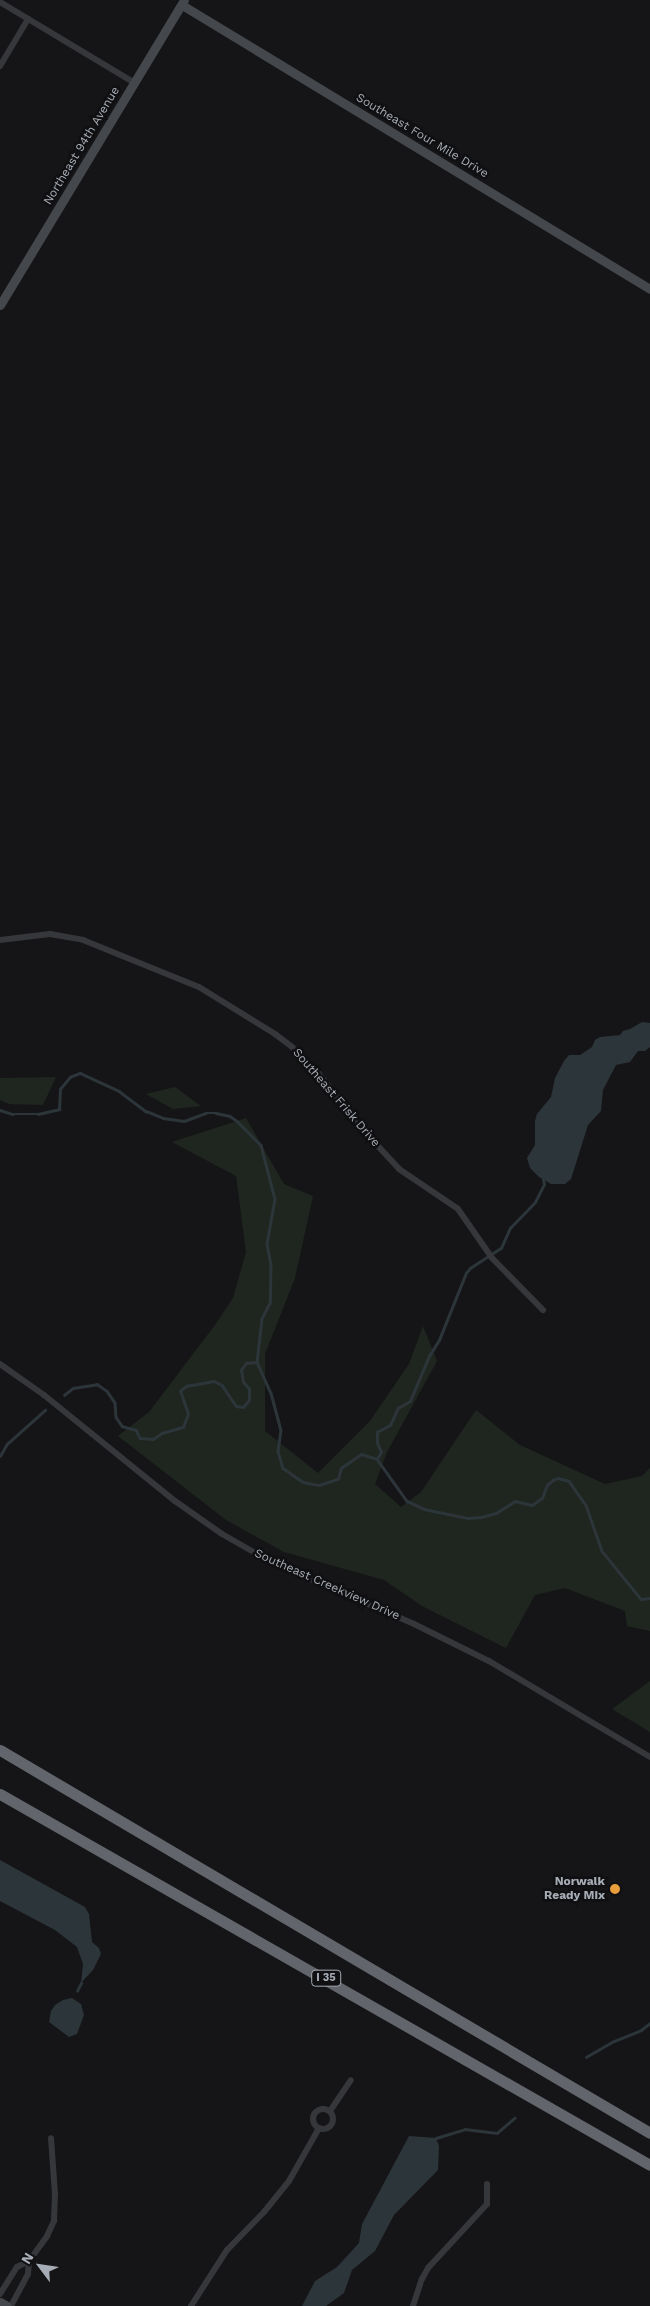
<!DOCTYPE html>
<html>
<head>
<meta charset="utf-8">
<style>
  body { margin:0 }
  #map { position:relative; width:650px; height:2306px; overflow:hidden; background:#151517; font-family:"Work Sans",sans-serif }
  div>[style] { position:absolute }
  .green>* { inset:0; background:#1f261f }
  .water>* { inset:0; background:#2c353a }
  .stream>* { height:2.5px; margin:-1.25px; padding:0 1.25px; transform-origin:1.25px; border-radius:1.25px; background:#2c353a }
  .street>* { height:6px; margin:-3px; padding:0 3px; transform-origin:3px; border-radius:3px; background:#36373b }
  .street>.ring { margin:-3px; padding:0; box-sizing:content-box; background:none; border:6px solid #36373b; border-radius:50% }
  .secondary>* { height:9px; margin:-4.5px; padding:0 4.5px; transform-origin:4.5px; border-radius:4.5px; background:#44474b }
  .highway>* { height:11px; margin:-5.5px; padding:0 5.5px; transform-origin:5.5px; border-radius:5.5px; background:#62666c }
  .dots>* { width:14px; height:14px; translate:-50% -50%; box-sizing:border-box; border:2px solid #101012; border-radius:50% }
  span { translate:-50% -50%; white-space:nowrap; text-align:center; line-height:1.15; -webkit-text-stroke:5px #101012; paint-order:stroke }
  .shield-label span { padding:1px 4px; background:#101012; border:1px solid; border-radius:4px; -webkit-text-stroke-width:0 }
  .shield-label { font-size:11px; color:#a7adb6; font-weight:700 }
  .street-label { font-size:12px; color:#a7adb6 }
  .poi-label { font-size:12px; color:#a7adb6; font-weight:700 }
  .right { translate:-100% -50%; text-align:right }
  .north { position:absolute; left:15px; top:2241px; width:50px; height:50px; -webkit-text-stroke:4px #101012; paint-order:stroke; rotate:301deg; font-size:14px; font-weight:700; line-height:20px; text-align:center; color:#a7adb6 }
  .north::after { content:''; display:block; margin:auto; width:18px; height:22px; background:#a7adb6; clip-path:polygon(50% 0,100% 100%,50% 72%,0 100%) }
</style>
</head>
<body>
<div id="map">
  <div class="green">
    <i style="clip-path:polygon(56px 1077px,43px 1105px,9px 1104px,0 1100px,0 1078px)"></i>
    <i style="clip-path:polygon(175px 1087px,201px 1106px,173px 1109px,146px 1094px)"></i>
    <i style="clip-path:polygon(246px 1118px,284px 1184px,313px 1196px,295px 1278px,265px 1354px,265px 1431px,318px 1473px,370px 1421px,409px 1364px,423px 1326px,437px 1361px,387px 1452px,375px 1484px,401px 1507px,421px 1492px,476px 1410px,520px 1445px,605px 1484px,642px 1476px,650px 1468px,650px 1631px,627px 1626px,625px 1611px,565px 1588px,535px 1595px,506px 1648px,422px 1606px,384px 1580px,284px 1552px,226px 1520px,118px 1436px,149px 1412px,215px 1325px,233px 1298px,246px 1252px,236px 1176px,172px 1142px)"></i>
    <i style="clip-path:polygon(650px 1681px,650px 1732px,612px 1709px)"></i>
  </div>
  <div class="water">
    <i style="clip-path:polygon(642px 1022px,650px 1023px,650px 1047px,645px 1051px,638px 1051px,630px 1062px,616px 1065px,603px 1090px,601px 1111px,588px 1125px,571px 1179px,565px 1184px,551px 1184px,539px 1177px,530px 1168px,527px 1158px,535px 1145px,535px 1121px,537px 1114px,551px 1097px,555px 1078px,564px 1061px,569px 1055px,580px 1055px,592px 1047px,595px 1040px,600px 1037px,620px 1035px,623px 1031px,630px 1029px)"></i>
    <i style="clip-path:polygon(0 1860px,85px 1907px,89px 1914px,92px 1942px,99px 1948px,101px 1954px,93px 1970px,81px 1983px,83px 1964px,77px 1947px,55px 1930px,0 1901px)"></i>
    <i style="clip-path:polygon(72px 1998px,81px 2004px,84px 2015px,77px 2034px,69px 2037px,49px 2022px,51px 2011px,55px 2005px,63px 2000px)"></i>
    <i style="clip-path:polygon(409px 2136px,436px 2138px,439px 2146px,438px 2170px,394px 2215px,375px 2251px,352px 2270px,344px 2293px,326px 2306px,302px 2306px,315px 2281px,337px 2267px,359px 2243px,362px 2224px)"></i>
  </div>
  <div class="stream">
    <i style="left:0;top:1110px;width:13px;rotate:18deg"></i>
    <i style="left:12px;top:1114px;width:26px"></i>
    <i style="left:38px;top:1114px;width:22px;rotate:-13deg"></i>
    <i style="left:59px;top:1109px;width:20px;rotate:-87deg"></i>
    <i style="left:60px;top:1089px;width:16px;rotate:-50deg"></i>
    <i style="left:70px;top:1077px;width:11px;rotate:-22deg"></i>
    <i style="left:80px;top:1073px;width:43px;rotate:24.8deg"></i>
    <i style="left:119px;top:1091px;width:34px;rotate:37deg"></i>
    <i style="left:146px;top:1111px;width:18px;rotate:22deg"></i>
    <i style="left:163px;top:1118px;width:21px;rotate:8deg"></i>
    <i style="left:184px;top:1121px;width:23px;rotate:-20deg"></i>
    <i style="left:206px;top:1113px;width:10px"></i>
    <i style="left:216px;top:1113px;width:14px;rotate:12deg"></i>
    <i style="left:230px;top:1116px;width:9px;rotate:36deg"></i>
    <i style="left:237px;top:1121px;width:34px;rotate:45deg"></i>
    <i style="left:261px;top:1145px;width:56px;rotate:75.5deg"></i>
    <i style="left:275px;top:1199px;width:46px;rotate:100.1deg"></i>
    <i style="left:267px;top:1244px;width:20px;rotate:79deg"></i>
    <i style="left:271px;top:1264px;width:39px;rotate:91deg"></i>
    <i style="left:270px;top:1303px;width:18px;rotate:117deg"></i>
    <i style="left:262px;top:1319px;width:43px;rotate:96.6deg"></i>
    <i style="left:257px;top:1362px;width:34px;rotate:66deg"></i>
    <i style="left:271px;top:1393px;width:38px;rotate:75deg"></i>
    <i style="left:281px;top:1430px;width:21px;rotate:98deg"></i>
    <i style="left:278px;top:1451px;width:18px;rotate:74deg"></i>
    <i style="left:283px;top:1468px;width:24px;rotate:35deg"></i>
    <i style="left:303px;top:1482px;width:16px;rotate:11deg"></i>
    <i style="left:319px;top:1485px;width:20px;rotate:-18deg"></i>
    <i style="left:338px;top:1479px;width:11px;rotate:-75deg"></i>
    <i style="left:341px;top:1468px;width:24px;rotate:-35deg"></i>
    <i style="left:361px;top:1454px;width:17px;rotate:17deg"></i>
    <i style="left:377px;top:1459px;width:52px;rotate:54.5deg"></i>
    <i style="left:407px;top:1501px;width:19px;rotate:25deg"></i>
    <i style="left:424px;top:1509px;width:45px;rotate:11.6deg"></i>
    <i style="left:468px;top:1518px;width:13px;rotate:-4deg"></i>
    <i style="left:481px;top:1517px;width:16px;rotate:-15deg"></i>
    <i style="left:496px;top:1513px;width:22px;rotate:-32deg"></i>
    <i style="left:515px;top:1501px;width:17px;rotate:13deg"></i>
    <i style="left:532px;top:1505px;width:12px;rotate:-35deg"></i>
    <i style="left:542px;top:1498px;width:14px;rotate:-69deg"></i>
    <i style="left:547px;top:1485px;width:8px;rotate:-40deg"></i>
    <i style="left:553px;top:1480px;width:5px;rotate:-22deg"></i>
    <i style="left:558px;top:1478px;width:11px;rotate:15deg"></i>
    <i style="left:569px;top:1481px;width:29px;rotate:55deg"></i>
    <i style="left:586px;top:1505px;width:49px;rotate:70.8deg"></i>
    <i style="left:602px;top:1551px;width:62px;rotate:50.9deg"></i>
    <i style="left:641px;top:1599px;width:9px;rotate:-6deg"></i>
    <i style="left:64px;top:1395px;width:11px;rotate:-38deg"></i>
    <i style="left:73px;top:1388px;width:24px;rotate:-9deg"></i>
    <i style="left:97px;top:1384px;width:12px;rotate:35deg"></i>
    <i style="left:107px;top:1391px;width:14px;rotate:56deg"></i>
    <i style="left:115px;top:1403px;width:14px;rotate:86deg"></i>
    <i style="left:116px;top:1417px;width:11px;rotate:56deg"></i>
    <i style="left:122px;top:1426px;width:15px;rotate:16deg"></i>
    <i style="left:136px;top:1430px;width:9px;rotate:63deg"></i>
    <i style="left:140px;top:1438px;width:13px;rotate:4deg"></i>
    <i style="left:153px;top:1439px;width:11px;rotate:-34deg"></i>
    <i style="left:162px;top:1433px;width:22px;rotate:-16deg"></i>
    <i style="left:183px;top:1427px;width:14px;rotate:-69deg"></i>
    <i style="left:188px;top:1414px;width:24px;rotate:-109deg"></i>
    <i style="left:180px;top:1391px;width:8px;rotate:-40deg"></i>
    <i style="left:186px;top:1386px;width:28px;rotate:-10deg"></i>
    <i style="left:214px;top:1381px;width:9px;rotate:27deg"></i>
    <i style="left:222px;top:1385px;width:25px;rotate:56deg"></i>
    <i style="left:236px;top:1406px;width:7px;rotate:8deg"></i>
    <i style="left:243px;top:1407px;width:9px;rotate:-49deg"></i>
    <i style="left:249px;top:1400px;width:11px;rotate:-90deg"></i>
    <i style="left:249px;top:1389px;width:9px;rotate:-131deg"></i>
    <i style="left:243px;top:1382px;width:12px;rotate:-99deg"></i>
    <i style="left:241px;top:1370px;width:9px;rotate:-54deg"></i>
    <i style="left:246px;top:1363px;width:11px;rotate:-5deg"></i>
    <i style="left:0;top:1456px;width:14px;rotate:-60deg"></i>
    <i style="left:7px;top:1444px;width:51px;rotate:-41.8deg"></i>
    <i style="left:377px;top:1459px;width:8px;rotate:-60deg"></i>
    <i style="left:381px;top:1452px;width:10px;rotate:-114deg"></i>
    <i style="left:377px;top:1443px;width:11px;rotate:-90deg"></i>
    <i style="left:377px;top:1432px;width:15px;rotate:-28deg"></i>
    <i style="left:390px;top:1425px;width:19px;rotate:-65deg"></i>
    <i style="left:398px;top:1408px;width:14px;rotate:-30deg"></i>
    <i style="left:410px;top:1401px;width:49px;rotate:-67.1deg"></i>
    <i style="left:429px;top:1356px;width:19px;rotate:-58deg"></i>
    <i style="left:439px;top:1340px;width:72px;rotate:-68.1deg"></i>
    <i style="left:466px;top:1273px;width:6px;rotate:-51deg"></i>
    <i style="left:470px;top:1268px;width:37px;rotate:-33deg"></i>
    <i style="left:501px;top:1248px;width:22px;rotate:-66deg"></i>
    <i style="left:510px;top:1228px;width:36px;rotate:-46deg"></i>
    <i style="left:535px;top:1202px;width:20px;rotate:-63deg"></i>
    <i style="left:544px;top:1184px;width:4px;rotate:-104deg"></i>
    <i style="left:77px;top:1991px;width:9px;rotate:-63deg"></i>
    <i style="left:586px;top:2057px;width:30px;rotate:-30deg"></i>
    <i style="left:612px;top:2042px;width:31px;rotate:-22deg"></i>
    <i style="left:641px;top:2030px;width:11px;rotate:-38deg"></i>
    <i style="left:436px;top:2138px;width:30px;rotate:-17deg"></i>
    <i style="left:465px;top:2129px;width:32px;rotate:7deg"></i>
    <i style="left:497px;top:2133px;width:23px;rotate:-41deg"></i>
  </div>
  <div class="street">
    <i style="left:0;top:2px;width:157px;rotate:31deg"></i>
    <i style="left:0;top:66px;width:55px;rotate:-59.2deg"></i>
    <i style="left:0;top:940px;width:50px;rotate:-6.8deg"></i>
    <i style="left:50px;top:934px;width:34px;rotate:10deg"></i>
    <i style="left:83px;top:940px;width:125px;rotate:22.1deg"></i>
    <i style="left:199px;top:987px;width:89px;rotate:31.7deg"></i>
    <i style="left:275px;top:1034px;width:21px;rotate:37deg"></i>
    <i style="left:292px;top:1047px;width:37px;rotate:45deg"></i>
    <i style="left:318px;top:1073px;width:92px;rotate:50.8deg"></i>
    <i style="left:376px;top:1144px;width:34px;rotate:47deg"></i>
    <i style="left:399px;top:1169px;width:71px;rotate:34.1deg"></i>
    <i style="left:458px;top:1209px;width:60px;rotate:55.2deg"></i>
    <i style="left:492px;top:1258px;width:73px;rotate:45.6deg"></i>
    <i style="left:0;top:1364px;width:54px;rotate:35.2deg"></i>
    <i style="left:44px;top:1395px;width:169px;rotate:39deg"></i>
    <i style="left:175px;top:1501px;width:57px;rotate:35.1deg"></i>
    <i style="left:222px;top:1534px;width:56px;rotate:29.7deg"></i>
    <i style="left:271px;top:1562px;width:156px;rotate:23.4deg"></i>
    <i style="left:414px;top:1624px;width:84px;rotate:26.3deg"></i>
    <i style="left:489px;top:1661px;width:187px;rotate:30.8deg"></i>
    <i class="ring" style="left:313px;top:2109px;width:14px;height:14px"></i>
    <i style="left:330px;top:2111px;width:37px;rotate:-56deg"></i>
    <i style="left:0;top:2294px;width:32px;rotate:-58deg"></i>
    <i style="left:17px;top:2267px;width:13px;rotate:-27deg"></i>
    <i style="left:29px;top:2261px;width:31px;rotate:-54deg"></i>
    <i style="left:47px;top:2236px;width:17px;rotate:-65deg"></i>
    <i style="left:54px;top:2221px;width:27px;rotate:-88deg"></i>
    <i style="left:55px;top:2194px;width:56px;rotate:-94.1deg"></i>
    <i style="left:11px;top:2306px;width:36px;rotate:-62deg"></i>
    <i style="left:28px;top:2274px;width:13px;rotate:-86deg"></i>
    <i style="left:191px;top:2306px;width:67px;rotate:-57.3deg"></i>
    <i style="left:227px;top:2250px;width:53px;rotate:-45.8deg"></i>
    <i style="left:264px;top:2212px;width:40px;rotate:-51deg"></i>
    <i style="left:289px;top:2181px;width:61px;rotate:-60.5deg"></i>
    <i style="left:413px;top:2306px;width:28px;rotate:-72deg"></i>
    <i style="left:422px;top:2279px;width:13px;rotate:-61deg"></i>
    <i style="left:428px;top:2268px;width:87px;rotate:-47.3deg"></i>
    <i style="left:487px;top:2204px;width:20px;rotate:-90deg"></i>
  </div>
  <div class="secondary">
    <i style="left:182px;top:5px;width:547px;rotate:31.25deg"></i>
    <i style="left:0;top:305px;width:356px;rotate:-58.9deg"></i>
    <i style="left:0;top:2302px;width:8px;rotate:30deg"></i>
  </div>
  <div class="highway">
    <i style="left:0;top:1750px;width:754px;rotate:30.51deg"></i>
    <i style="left:0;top:1794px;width:748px;rotate:29.72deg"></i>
  </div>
  <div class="dots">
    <i style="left:615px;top:1889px;background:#e99e3b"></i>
  </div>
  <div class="shield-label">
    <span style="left:326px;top:1978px">I 35</span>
  </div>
  <div class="street-label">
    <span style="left:422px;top:136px;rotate:31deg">Southeast Four Mile Drive</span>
    <span style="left:82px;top:146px;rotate:-59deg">Northeast 94th Avenue</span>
    <span style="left:336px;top:1098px;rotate:49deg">Southeast Frisk Drive</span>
    <span style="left:327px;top:1585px;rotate:24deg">Southeast Creekview Drive</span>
  </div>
  <div class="poi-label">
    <span class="right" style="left:605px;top:1889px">Norwalk<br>Ready Mix</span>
  </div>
  <div class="north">N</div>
</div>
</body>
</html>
